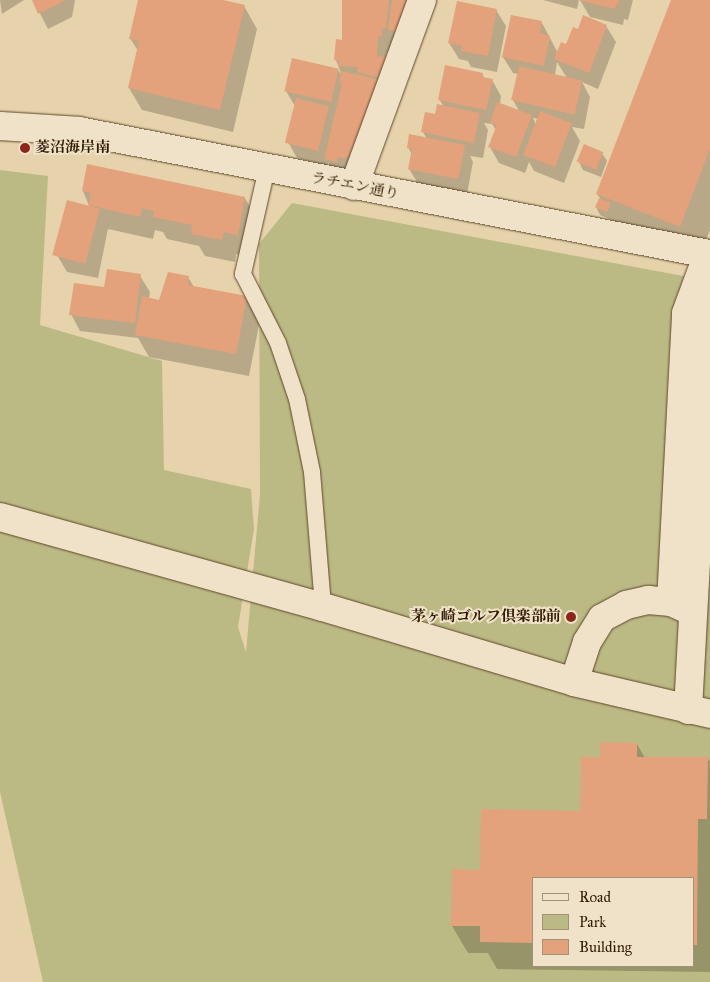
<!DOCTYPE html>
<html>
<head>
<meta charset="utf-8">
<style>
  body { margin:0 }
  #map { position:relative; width:710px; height:982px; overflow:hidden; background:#e6d3ab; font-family:"IM FELL Great Primer","Noto Serif JP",serif }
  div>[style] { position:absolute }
  .green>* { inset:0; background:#bcba84 }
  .shadow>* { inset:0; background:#0003 }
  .building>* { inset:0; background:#e3a17c; transform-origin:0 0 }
  .roads { filter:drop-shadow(0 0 1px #5e472b) drop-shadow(0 0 1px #5e472b) }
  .lane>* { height:16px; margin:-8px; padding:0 8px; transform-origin:8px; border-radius:8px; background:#efe2c8 }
  .street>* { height:28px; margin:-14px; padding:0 14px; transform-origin:14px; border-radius:14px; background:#efe2c8 }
  .secondary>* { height:28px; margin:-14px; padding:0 14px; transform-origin:14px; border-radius:14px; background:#efe2c8 }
  .dots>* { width:14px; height:14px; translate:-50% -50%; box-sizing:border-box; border:2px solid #efe2c8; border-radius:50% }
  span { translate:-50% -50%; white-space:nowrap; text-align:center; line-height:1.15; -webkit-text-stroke:4px #efe2c8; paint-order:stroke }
  .poi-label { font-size:15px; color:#301800; font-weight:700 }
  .left { translate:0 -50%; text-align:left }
  .right { translate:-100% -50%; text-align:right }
  .street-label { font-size:15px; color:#301800 }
  .legend { position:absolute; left:532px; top:877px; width:162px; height:90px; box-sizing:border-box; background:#efe2c8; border:1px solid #a39178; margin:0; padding:6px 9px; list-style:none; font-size:15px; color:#301800 }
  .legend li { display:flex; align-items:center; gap:10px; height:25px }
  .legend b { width:25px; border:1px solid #a39178 }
</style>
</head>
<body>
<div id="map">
  <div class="green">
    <i style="clip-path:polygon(evenodd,0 170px,48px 176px,40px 325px,162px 361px,164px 470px,251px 489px,254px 529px,238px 627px,246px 652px,260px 494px,259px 244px,292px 203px,710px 281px,710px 982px,43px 982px,0 792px,0 170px,534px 878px,694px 878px,694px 966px,534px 966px,534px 878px)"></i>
  </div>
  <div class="shadow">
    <i style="clip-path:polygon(0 0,24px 0,2px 14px)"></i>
    <i style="clip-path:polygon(33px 0,75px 0,72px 17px,48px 29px)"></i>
    <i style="clip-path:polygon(139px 0,217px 0,244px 6px,257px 29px,233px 132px,142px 110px,129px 88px,138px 51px,130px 38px)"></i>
    <i style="clip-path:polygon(343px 0,434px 0,395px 44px,391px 43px,391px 53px,387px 52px,362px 169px,335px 174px,328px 162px,327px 166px,297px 158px,288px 142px,296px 108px,286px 91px,339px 71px,342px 76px,336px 60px,343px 41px)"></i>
    <i style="clip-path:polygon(543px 0,579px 0,577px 9px)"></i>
    <i style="clip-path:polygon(580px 0,633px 0,628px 20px,624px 19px,623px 25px,590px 17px)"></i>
    <i style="clip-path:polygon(672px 0,710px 0,710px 230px,699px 259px,616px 227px,612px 220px,600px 215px,596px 207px,600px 198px,597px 194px)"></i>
    <i style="clip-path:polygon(496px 10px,506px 26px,497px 72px,471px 67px,468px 61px,459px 59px,449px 43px)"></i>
    <i style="clip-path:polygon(evenodd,542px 23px,558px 53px,578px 30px,606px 26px,616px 42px,598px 89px,582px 82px,590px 97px,584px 129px,572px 127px,580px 141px,564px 183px,534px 171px,529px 162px,525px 173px,499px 163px,490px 147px,496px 130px,492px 124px,484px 123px,488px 130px,483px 158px,470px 156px,473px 162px,467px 194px,419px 185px,409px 169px,412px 155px,408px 147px,427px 139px,423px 132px,444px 107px,439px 99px,482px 74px,485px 79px,492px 80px,501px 96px,500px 104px,519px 111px,513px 100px,518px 74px,513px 73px,503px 57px,542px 23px,557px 62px,567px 78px,555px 75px,557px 62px,542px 23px,533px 118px,538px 119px,536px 125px,533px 118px)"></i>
    <i style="clip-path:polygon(602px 153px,607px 161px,601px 177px,583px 170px,579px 162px)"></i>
    <i style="clip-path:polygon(88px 165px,245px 198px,258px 221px,251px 257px,236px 254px,235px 262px,205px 256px,199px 246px,167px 239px,163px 232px,155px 230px,153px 239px,108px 229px,98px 278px,67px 272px,57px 255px,90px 208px,83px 191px)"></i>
    <i style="clip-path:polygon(140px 276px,150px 292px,149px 299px,160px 301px,188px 277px,194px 287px,247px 297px,260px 320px,249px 376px,149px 357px,138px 338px,80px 331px,71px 314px,105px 288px)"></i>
    <i style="clip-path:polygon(evenodd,637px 744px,645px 758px,708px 758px,710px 762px,710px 972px,497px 969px,488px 953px,468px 953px,452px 926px,453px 871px,482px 871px,582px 812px,602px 758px,637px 744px,534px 878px,694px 878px,694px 966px,534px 966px,534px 878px)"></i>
  </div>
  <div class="building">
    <i style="clip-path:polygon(32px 0,66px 0,38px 14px)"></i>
    <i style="clip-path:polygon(138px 0,223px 0,245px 5px,220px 110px,128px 88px,139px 41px,129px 39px)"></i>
    <i style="clip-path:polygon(342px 0,389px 0,386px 28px,382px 28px,382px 37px,378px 36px,377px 56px,392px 57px,384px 79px,357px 72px,358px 67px,338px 66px,339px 61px,334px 60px,336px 39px,342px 40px)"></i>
    <i style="clip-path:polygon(392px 0,410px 0,400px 31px,388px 30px)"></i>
    <i style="clip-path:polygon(578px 0,620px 0,614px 9px)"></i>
    <i style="clip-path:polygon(671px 0,710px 0,710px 149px,680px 227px,596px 194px)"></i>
    <i style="clip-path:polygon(457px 1px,497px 9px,488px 56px,461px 51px,462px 46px,448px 43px)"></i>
    <i style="clip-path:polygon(511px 15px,542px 21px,540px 33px,550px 36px,544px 66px,502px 57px)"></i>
    <i style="clip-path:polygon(583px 15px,607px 25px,589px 73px,554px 59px,561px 42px,566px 44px,573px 27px,578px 29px)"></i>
    <i style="left:292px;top:58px;width:48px;height:34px;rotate:13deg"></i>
    <i style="clip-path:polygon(445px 65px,483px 73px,482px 77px,493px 79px,486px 110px,438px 100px)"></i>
    <i style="left:519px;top:66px;width:65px;height:35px;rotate:13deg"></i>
    <i style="clip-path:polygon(342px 71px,381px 80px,363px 138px,357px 137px,353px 152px,345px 159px,338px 157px,337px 162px,324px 159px,342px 84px,339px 83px)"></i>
    <i style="left:296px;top:98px;width:34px;height:46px;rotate:14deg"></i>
    <i style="clip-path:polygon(497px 102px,532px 115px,516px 157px,488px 147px,497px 125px,490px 123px)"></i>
    <i style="clip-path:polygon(437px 104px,480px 113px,474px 143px,421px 132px,425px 112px,435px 114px)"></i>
    <i style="left:540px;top:111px;width:34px;height:47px;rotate:21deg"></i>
    <i style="clip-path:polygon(409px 134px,465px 145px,458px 179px,408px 169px,412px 149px,407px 148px)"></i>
    <i style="left:584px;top:144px;width:21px;height:19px;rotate:23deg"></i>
    <i style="clip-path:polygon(87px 164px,245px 197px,238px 235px,224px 232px,222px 240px,191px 234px,192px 225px,153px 217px,154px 211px,142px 208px,140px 217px,88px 205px,91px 193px,82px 191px)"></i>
    <i style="left:599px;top:198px;width:13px;height:10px;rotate:23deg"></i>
    <i style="left:67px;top:200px;width:34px;height:57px;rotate:15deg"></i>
    <i style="clip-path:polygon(107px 269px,141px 274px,135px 323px,69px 315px,74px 283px,104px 287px)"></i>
    <i style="clip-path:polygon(168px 272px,189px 276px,188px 285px,247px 296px,236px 354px,135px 335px,142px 296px,159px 300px)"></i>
    <i style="clip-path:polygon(600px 742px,637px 743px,637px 757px,708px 757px,707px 819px,698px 819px,697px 945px,694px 945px,694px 878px,534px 878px,534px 943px,480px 942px,480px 926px,451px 926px,452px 869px,480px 870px,481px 809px,580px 811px,581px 757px,600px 757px)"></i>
  </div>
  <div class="roads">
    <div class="lane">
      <i style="left:267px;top:168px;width:109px;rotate:102.8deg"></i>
      <i style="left:243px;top:274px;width:77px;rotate:63.1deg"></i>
      <i style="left:278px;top:343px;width:59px;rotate:71.3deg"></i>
      <i style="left:297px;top:399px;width:75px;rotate:78.4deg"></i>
      <i style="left:312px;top:472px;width:135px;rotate:85.3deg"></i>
    </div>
    <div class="street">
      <i style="left:354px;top:186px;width:198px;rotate:-69.9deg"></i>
      <i style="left:0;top:517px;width:335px;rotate:15.6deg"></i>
      <i style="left:323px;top:607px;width:262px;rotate:16.6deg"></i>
      <i style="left:574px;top:682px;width:140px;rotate:13.2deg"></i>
      <i style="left:671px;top:602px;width:289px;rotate:-87deg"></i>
      <i style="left:686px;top:313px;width:49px;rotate:-69.7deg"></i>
      <i style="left:574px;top:682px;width:42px;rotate:-72deg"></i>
      <i style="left:587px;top:642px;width:28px;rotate:-58deg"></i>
      <i style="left:602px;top:618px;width:27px;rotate:-28deg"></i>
      <i style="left:626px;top:605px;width:23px;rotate:-13deg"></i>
      <i style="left:648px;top:600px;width:23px;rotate:5deg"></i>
      <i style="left:671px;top:602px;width:17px;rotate:24deg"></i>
      <i style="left:688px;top:710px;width:389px;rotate:-86.9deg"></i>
      <i style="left:709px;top:322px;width:68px;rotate:-90deg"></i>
    </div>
    <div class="secondary">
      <i style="left:0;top:126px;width:79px;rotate:3.6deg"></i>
      <i style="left:79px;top:131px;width:642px;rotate:11.05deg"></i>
    </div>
  </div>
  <div class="dots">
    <i style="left:25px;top:148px;background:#8f2418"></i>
    <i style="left:571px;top:617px;background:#8f2418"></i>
  </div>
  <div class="poi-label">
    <span class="left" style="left:35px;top:148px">菱沼海岸南</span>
    <span class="right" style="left:561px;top:617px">茅ヶ崎ゴルフ倶楽部前</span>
  </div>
  <div class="street-label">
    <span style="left:355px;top:186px;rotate:11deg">ラチエン通り</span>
  </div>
  <ul class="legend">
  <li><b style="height:6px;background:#efe2c8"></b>Road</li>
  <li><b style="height:14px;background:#bcba84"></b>Park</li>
  <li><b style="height:14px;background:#e3a17c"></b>Building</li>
  </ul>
</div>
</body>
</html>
